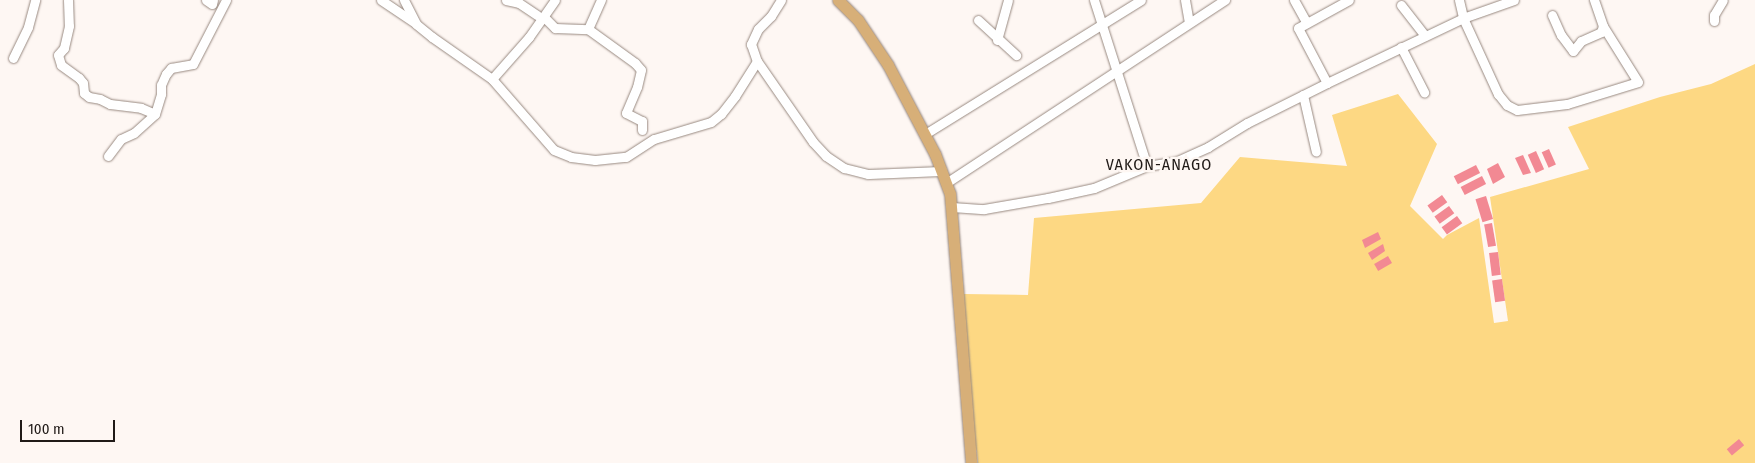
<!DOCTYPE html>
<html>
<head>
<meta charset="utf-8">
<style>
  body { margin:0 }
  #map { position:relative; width:1755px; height:463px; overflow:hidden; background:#fef7f3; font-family:"Fira Sans Condensed",sans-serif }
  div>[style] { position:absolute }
  .green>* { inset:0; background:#fdd883 }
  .water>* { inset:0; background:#f28993; transform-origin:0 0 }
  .roads { filter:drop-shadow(0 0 1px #988980) drop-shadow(0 0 1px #988980) }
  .minor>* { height:9px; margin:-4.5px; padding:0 4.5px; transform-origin:4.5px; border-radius:4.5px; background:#fff }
  .major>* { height:11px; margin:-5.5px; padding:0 5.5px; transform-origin:5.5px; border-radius:5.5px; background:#d7af78 }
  span { translate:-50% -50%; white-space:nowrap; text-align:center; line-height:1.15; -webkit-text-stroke:4.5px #fef7f3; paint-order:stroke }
  .quarter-label { font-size:16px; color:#201a17; letter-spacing:1px }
  .scale { position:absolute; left:20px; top:420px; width:95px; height:22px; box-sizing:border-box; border:2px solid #201a17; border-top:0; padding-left:6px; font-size:15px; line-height:18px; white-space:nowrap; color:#201a17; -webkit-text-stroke:4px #fef7f3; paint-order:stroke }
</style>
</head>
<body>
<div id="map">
  <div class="green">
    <i style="clip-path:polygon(1755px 64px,1755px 463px,978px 463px,977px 451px,972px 443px,966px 374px,964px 294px,1028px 295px,1034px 218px,1201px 203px,1240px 157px,1347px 166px,1332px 115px,1398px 94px,1437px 144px,1410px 206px,1443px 239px,1447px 235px,1479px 218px,1494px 323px,1508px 321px,1490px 197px,1589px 169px,1568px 127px,1660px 97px,1711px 84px)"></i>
  </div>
  <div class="water">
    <i style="left:1549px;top:149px;width:17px;height:8px;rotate:66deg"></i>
    <i style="left:1536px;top:151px;width:20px;height:9px;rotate:66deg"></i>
    <i style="clip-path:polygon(1523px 155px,1531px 173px,1523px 175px,1515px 158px)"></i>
    <i style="clip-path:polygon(1498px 163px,1505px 177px,1493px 184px,1487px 169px)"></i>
    <i style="left:1476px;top:165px;width:9px;height:25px;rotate:63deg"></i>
    <i style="left:1482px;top:176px;width:9px;height:24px;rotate:63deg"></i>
    <i style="left:1442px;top:195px;width:9px;height:18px;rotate:54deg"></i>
    <i style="left:1486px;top:196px;width:24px;height:11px;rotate:73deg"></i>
    <i style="left:1449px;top:206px;width:9px;height:18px;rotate:54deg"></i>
    <i style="left:1457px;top:216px;width:9px;height:19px;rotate:54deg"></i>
    <i style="left:1492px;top:223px;width:23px;height:8px;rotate:80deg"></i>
    <i style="clip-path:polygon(1378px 232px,1381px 239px,1365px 248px,1362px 240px)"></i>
    <i style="clip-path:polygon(1383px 244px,1385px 251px,1372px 260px,1368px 253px)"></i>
    <i style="left:1498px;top:252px;width:23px;height:9px;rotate:83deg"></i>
    <i style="left:1388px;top:256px;width:8px;height:16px;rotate:60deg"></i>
    <i style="left:1502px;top:279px;width:22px;height:10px;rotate:82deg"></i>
    <i style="left:1739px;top:439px;width:8px;height:16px;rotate:50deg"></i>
  </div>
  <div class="roads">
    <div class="minor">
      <i style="left:68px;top:0;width:26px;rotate:88deg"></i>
      <i style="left:69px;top:26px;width:23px;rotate:103deg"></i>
      <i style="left:64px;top:48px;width:9px;rotate:131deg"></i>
      <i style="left:58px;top:55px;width:10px;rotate:73deg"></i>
      <i style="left:61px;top:65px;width:22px;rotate:36deg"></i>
      <i style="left:79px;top:78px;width:6px;rotate:51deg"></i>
      <i style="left:83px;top:83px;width:10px;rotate:84deg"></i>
      <i style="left:84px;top:93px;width:6px;rotate:39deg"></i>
      <i style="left:89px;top:97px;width:11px;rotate:10deg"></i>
      <i style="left:100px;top:99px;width:11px;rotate:27deg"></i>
      <i style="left:110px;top:104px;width:31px;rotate:7deg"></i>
      <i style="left:141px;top:108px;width:15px;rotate:23deg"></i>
      <i style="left:206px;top:0;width:7px;rotate:34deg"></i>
      <i style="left:212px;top:4px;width:4px;rotate:-76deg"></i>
      <i style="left:381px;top:0;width:40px;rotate:34deg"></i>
      <i style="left:404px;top:0;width:27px;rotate:63deg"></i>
      <i style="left:416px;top:24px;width:21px;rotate:39deg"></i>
      <i style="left:432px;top:37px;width:73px;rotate:35deg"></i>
      <i style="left:492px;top:79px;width:94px;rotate:48.9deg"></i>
      <i style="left:554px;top:150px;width:18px;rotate:22deg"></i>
      <i style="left:571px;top:157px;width:24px;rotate:7deg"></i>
      <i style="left:595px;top:160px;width:31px;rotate:-6deg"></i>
      <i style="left:626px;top:157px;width:33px;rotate:-33deg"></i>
      <i style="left:654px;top:139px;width:59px;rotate:-16.6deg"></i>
      <i style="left:711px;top:122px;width:13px;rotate:-39deg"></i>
      <i style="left:721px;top:114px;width:23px;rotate:-52deg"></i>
      <i style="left:735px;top:96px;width:41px;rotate:-57.8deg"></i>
      <i style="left:506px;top:0;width:13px;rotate:13deg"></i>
      <i style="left:519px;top:3px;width:22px;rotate:34deg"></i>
      <i style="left:781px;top:0;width:19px;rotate:122deg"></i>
      <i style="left:771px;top:16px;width:18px;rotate:135deg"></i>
      <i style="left:758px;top:29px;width:17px;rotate:115deg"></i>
      <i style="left:751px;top:44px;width:18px;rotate:71deg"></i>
      <i style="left:757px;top:61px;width:98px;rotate:55.3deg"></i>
      <i style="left:813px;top:142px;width:19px;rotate:47deg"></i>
      <i style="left:826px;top:156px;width:22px;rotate:34deg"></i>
      <i style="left:844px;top:168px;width:25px;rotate:14deg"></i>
      <i style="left:868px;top:174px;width:74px;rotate:-2.3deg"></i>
      <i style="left:1094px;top:0;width:174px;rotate:72.3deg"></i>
      <i style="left:1185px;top:0;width:22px;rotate:80deg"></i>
      <i style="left:1294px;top:0;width:26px;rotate:61deg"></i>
      <i style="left:1459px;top:0;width:18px;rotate:77deg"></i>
      <i style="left:1463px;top:18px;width:84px;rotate:65.3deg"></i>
      <i style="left:1498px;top:94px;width:14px;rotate:51deg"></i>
      <i style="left:1507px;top:105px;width:11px;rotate:27deg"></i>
      <i style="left:1517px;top:110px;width:50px;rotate:-6.8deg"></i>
      <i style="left:1567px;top:104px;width:74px;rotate:-17.2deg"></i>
      <i style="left:1638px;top:82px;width:66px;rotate:-122deg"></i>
      <i style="left:1603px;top:26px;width:28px;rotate:-109deg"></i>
      <i style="left:1401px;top:5px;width:39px;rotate:52deg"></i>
      <i style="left:1552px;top:15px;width:22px;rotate:66deg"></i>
      <i style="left:1561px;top:35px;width:20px;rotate:53deg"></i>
      <i style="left:1573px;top:51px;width:13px;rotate:-51deg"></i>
      <i style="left:1581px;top:41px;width:22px;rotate:-24deg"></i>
      <i style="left:1601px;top:32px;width:6px;rotate:-72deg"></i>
      <i style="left:544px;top:17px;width:16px;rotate:45deg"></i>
      <i style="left:555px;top:28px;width:33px;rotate:2deg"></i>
      <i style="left:588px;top:29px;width:58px;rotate:35.9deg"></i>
      <i style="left:635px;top:63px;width:9px;rotate:49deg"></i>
      <i style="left:641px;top:70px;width:17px;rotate:103deg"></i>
      <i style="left:637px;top:87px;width:28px;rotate:113deg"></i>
      <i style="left:626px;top:113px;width:18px;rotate:27deg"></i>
      <i style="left:642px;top:121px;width:9px;rotate:90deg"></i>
      <i style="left:978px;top:20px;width:52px;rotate:42.6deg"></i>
      <i style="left:1714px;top:21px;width:6px;rotate:-90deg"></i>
      <i style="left:1714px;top:15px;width:17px;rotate:-59deg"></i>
      <i style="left:588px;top:29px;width:32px;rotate:-66deg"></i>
      <i style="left:997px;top:40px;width:41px;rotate:-74.6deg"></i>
      <i style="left:1401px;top:47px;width:51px;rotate:62.9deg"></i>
      <i style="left:13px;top:58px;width:34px;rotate:-64deg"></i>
      <i style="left:28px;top:27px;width:28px;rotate:-75deg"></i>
      <i style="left:492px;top:79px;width:56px;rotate:-48.6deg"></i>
      <i style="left:529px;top:37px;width:45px;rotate:-54.9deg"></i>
      <i style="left:1327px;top:83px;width:62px;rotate:-117.8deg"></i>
      <i style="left:1298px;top:28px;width:58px;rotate:-28.8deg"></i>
      <i style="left:1303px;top:95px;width:58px;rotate:77.2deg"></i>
      <i style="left:925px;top:134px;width:254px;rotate:-31.8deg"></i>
      <i style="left:108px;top:156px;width:21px;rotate:-53deg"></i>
      <i style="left:121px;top:139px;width:14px;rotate:-25deg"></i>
      <i style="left:134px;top:133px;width:28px;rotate:-42deg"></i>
      <i style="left:155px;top:114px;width:21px;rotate:-73deg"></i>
      <i style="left:161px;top:94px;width:9px;rotate:-90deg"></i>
      <i style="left:161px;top:85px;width:12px;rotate:-66deg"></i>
      <i style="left:166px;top:74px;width:8px;rotate:-50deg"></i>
      <i style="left:171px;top:68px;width:22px;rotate:-10deg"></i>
      <i style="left:193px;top:64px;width:72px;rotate:-62.7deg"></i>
      <i style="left:946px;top:183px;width:334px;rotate:-33.3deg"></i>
      <i style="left:952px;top:207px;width:32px;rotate:4deg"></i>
      <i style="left:984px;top:209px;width:65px;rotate:-9.8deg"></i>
      <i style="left:1048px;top:198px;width:47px;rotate:-12.3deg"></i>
      <i style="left:1094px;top:188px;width:57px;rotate:-22.5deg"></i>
      <i style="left:1147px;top:166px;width:30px;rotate:-9deg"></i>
      <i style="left:1177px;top:161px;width:34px;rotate:-24deg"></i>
      <i style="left:1208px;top:147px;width:46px;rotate:-31.6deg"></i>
      <i style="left:1247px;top:123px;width:89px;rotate:-26.6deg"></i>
      <i style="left:1327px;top:83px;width:151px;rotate:-25.5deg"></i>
      <i style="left:1463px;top:18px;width:54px;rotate:-19.4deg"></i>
    </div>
    <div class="major">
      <i style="left:838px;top:0;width:28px;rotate:45deg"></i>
      <i style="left:858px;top:20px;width:54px;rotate:56.3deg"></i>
      <i style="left:888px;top:65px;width:101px;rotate:62.2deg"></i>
      <i style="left:935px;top:154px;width:43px;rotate:69.4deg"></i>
      <i style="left:950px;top:194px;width:270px;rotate:85.5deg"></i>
    </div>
  </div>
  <div class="quarter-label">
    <span style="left:1159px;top:165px">VAKON-ANAGO</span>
  </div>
  <div class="scale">100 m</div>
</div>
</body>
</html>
